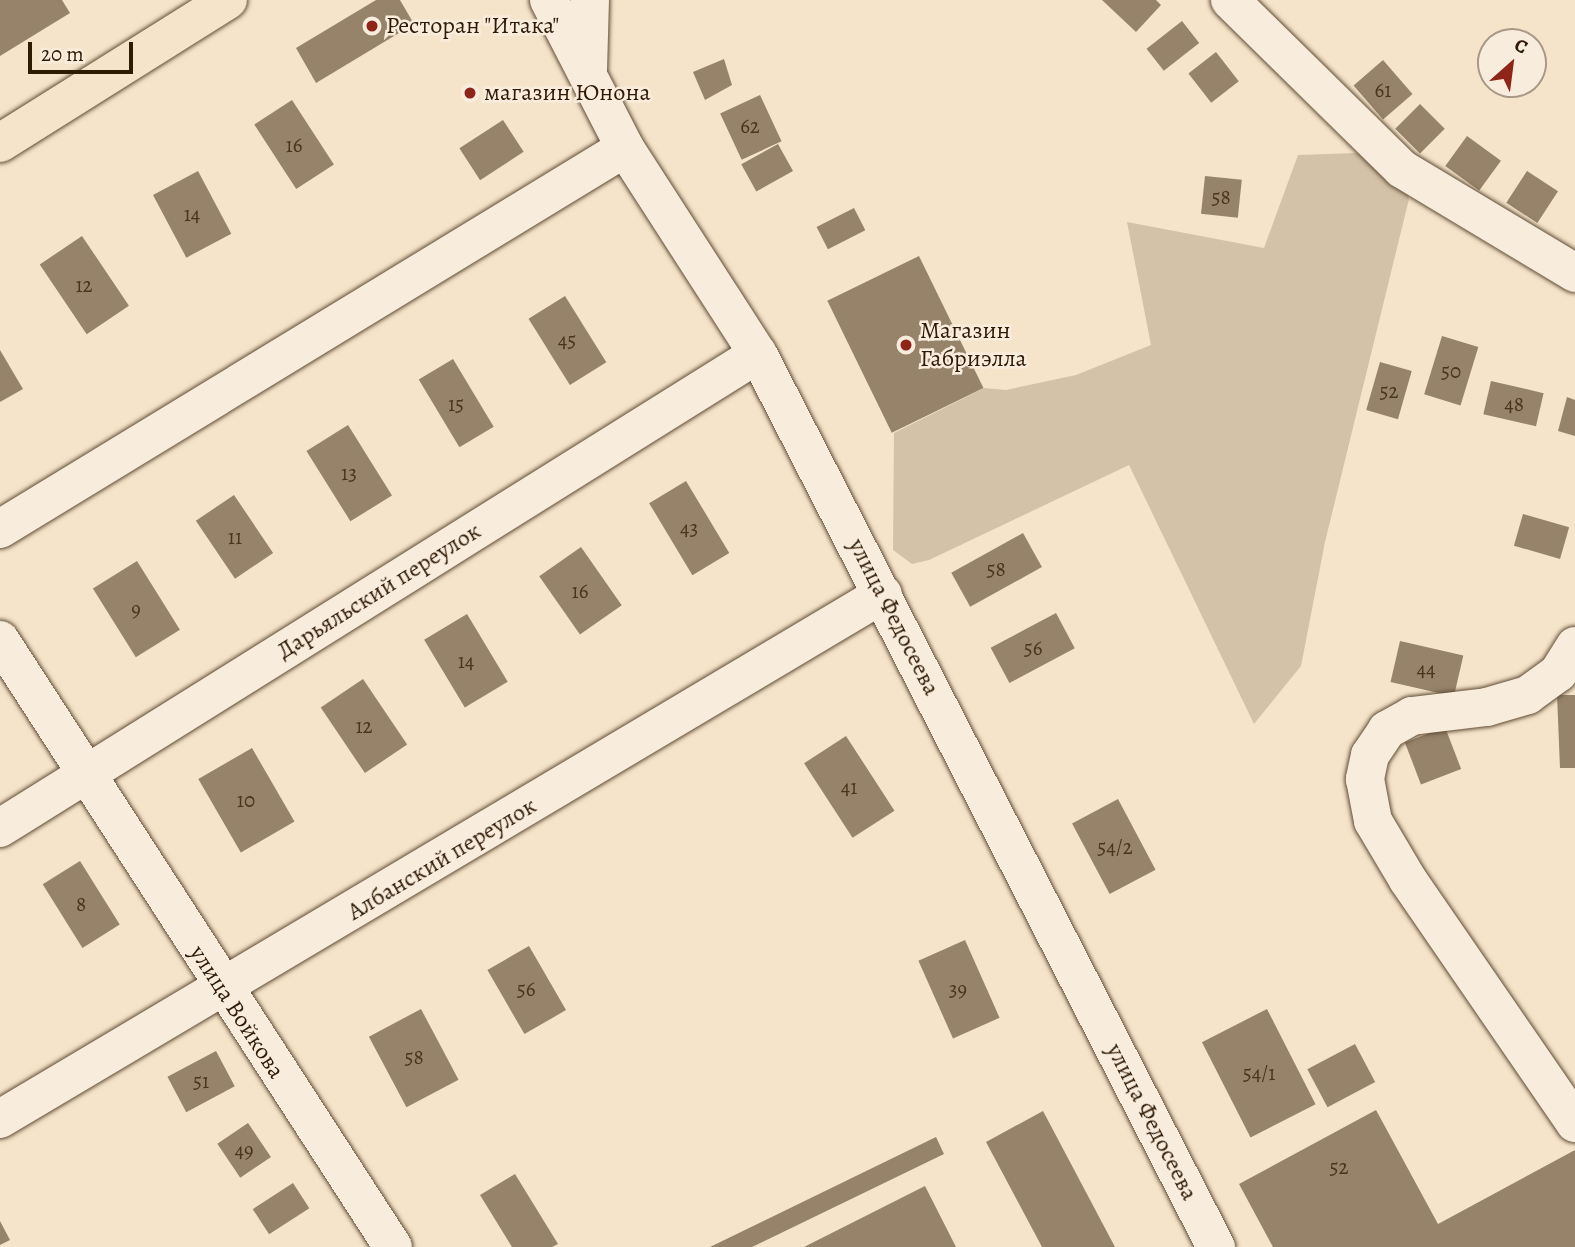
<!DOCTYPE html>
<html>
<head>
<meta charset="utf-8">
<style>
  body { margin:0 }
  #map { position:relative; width:1575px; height:1247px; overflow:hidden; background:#f5e4ca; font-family:Alegreya,serif }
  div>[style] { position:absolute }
  .green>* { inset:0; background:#d3c2a8 }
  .building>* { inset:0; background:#96836a; transform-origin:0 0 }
  .roads { filter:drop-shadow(0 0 2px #604c35) drop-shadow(0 0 2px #604c35) }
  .minor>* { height:38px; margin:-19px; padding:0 19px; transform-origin:19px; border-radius:19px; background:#f8eddd }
  .major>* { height:38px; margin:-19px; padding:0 19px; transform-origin:19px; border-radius:19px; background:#f5e4ca }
  .dots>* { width:19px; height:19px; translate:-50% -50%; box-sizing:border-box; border:4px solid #f8eddd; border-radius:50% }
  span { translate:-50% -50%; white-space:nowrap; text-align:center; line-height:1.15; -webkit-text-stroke:5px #f8eddd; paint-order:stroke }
  .number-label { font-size:21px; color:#49341d }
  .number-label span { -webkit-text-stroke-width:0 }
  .poi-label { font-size:24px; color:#2f1a03 }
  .left { translate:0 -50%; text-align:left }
  .street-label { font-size:24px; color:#2f1a03 }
  .north { position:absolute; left:1477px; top:28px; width:70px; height:70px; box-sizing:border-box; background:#f8eddd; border:2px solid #a89986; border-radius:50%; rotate:28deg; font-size:19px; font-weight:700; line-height:28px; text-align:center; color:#2f1a03 }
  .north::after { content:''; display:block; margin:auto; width:24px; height:32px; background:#8f2418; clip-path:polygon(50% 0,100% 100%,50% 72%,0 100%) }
  .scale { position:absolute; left:28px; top:42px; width:105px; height:32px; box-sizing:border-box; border:4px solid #2f1a03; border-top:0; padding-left:9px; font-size:21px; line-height:24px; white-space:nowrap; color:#2f1a03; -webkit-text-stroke:5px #f8eddd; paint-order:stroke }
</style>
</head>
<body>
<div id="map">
  <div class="green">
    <i style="clip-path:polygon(1356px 153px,1402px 169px,1409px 199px,1325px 542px,1301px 666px,1254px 724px,1129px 465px,929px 560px,912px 564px,893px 550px,894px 433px,984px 388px,1006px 390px,1076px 375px,1151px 345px,1127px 222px,1264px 248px,1298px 155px)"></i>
  </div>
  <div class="building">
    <i style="clip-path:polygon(0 0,62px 0,70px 13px,0 56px)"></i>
    <i style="clip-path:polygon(376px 0,400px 0,414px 24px,316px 83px,296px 48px)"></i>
    <i style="clip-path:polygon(1102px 0,1156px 0,1161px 5px,1136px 32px)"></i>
    <i style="left:1182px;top:21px;width:28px;height:45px;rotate:52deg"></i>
    <i style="left:1216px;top:52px;width:37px;height:35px;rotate:52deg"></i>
    <i style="clip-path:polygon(724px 59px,732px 85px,705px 100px,693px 72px)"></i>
    <i style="left:1383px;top:60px;width:45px;height:39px;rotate:49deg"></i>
    <i style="left:760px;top:95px;width:51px;height:44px;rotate:65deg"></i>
    <i style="left:292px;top:100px;width:77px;height:45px;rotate:57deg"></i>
    <i style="left:1420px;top:104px;width:35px;height:35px;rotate:45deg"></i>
    <i style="left:503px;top:120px;width:38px;height:52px;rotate:57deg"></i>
    <i style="left:1467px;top:136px;width:42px;height:37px;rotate:36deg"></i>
    <i style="left:778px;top:144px;width:31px;height:42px;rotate:61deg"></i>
    <i style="left:198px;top:171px;width:71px;height:51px;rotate:62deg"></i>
    <i style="left:1527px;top:171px;width:37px;height:38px;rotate:33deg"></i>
    <i style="left:1205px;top:176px;width:37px;height:38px;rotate:6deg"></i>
    <i style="left:854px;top:208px;width:25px;height:42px;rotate:63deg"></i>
    <i style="left:82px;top:236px;width:84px;height:51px;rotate:56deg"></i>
    <i style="left:919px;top:256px;width:147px;height:102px;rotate:64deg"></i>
    <i style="left:565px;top:296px;width:78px;height:43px;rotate:58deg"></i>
    <i style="left:1442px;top:336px;width:38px;height:61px;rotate:17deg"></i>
    <i style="clip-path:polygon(0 350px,23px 389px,0 402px)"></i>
    <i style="left:453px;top:359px;width:79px;height:40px;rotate:59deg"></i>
    <i style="left:1380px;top:362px;width:33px;height:50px;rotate:16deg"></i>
    <i style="left:1491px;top:381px;width:54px;height:34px;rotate:13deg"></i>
    <i style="clip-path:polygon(1567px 397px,1575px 400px,1575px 436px,1558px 431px)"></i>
    <i style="left:348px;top:425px;width:83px;height:49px;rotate:58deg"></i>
    <i style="left:686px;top:481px;width:84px;height:43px;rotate:59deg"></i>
    <i style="left:234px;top:495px;width:70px;height:46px;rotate:56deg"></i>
    <i style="left:1523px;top:514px;width:48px;height:33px;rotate:16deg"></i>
    <i style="left:1023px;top:533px;width:39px;height:82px;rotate:61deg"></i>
    <i style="left:581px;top:547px;width:71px;height:51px;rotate:55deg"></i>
    <i style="left:137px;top:561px;width:81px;height:52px;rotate:58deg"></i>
    <i style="left:1056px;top:613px;width:40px;height:74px;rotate:62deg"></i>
    <i style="left:467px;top:614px;width:79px;height:50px;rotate:59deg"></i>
    <i style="left:1400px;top:641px;width:65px;height:42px;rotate:13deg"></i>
    <i style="left:363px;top:679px;width:79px;height:51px;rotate:56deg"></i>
    <i style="clip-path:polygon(1557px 695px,1575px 695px,1575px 768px,1560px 768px)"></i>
    <i style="left:1445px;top:727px;width:45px;height:43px;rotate:69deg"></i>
    <i style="left:846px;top:736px;width:89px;height:50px;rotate:57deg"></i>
    <i style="left:252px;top:748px;width:85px;height:62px;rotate:60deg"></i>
    <i style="left:1118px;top:799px;width:80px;height:52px;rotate:62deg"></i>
    <i style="left:80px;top:861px;width:75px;height:44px;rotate:58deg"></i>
    <i style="left:965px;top:940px;width:85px;height:51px;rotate:66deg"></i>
    <i style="left:529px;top:946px;width:74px;height:48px;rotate:60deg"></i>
    <i style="left:421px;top:1009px;width:80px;height:59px;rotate:62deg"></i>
    <i style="left:1267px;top:1009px;width:107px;height:73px;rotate:63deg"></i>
    <i style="left:1355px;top:1044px;width:43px;height:54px;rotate:62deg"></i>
    <i style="left:216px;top:1051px;width:40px;height:55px;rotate:62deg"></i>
    <i style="clip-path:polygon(1376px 1110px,1438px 1224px,1575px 1150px,1575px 1247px,1273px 1247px,1239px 1184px)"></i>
    <i style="clip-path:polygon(1043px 1111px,1115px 1247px,1042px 1247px,986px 1142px)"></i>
    <i style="left:248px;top:1123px;width:41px;height:37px;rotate:56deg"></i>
    <i style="clip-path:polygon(936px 1137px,944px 1154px,752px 1247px,710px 1247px)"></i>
    <i style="clip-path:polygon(515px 1174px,558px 1244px,552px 1247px,512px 1247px,480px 1195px)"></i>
    <i style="left:293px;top:1183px;width:30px;height:48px;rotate:57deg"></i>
    <i style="clip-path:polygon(925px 1186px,956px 1247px,804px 1247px)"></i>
    <i style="clip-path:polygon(0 1221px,10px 1240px,0 1245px)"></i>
  </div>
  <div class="roads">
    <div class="minor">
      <i style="left:549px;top:0;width:166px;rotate:62.8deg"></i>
      <i style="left:625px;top:148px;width:245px;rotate:57.2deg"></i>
      <i style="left:758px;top:354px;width:1004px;rotate:62.85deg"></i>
      <i style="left:1230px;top:0;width:241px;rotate:44.5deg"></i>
      <i style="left:1402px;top:169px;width:202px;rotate:31deg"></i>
      <i style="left:588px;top:71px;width:71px;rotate:-88.4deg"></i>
      <i style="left:0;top:529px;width:732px;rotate:-31.37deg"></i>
      <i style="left:0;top:640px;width:723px;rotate:57.08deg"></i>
      <i style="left:1575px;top:646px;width:32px;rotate:122deg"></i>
      <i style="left:1558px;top:673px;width:37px;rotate:144deg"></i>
      <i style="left:1528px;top:695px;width:43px;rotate:163.7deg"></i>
      <i style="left:1487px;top:707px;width:76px;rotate:173.2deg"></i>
      <i style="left:1412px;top:716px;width:29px;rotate:151deg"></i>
      <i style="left:1387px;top:730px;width:30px;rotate:124deg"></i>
      <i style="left:1370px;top:755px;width:25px;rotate:102deg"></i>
      <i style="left:1365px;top:779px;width:43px;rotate:79.2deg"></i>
      <i style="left:1373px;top:821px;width:69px;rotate:59.3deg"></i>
      <i style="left:1408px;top:880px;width:295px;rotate:55.5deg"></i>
      <i style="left:0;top:828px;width:894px;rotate:-32.02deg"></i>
      <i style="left:0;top:1119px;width:1027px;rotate:-30.73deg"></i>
    </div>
    <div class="major">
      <i style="left:0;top:143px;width:269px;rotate:-32.1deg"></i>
    </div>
  </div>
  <div class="dots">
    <i style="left:372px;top:26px;background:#8f2418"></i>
    <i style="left:470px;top:93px;background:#8f2418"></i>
    <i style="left:906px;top:345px;background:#8f2418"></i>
  </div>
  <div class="number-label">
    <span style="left:1383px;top:90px">61</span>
    <span style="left:750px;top:126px">62</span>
    <span style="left:294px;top:145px">16</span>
    <span style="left:1221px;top:197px">58</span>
    <span style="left:192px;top:214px">14</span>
    <span style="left:84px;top:285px">12</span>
    <span style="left:567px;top:340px">45</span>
    <span style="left:1451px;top:371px">50</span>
    <span style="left:1389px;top:391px">52</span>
    <span style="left:456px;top:404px">15</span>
    <span style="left:1514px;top:404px">48</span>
    <span style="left:349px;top:473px">13</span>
    <span style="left:689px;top:528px">43</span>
    <span style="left:235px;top:537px">11</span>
    <span style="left:996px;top:569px">58</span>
    <span style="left:580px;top:591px">16</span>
    <span style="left:136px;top:609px">9</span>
    <span style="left:1033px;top:648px">56</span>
    <span style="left:466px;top:661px">14</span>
    <span style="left:1426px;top:669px">44</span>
    <span style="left:364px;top:726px">12</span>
    <span style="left:849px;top:787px">41</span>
    <span style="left:246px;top:800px">10</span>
    <span style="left:1115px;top:847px">54/2</span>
    <span style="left:81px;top:904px">8</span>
    <span style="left:526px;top:989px">56</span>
    <span style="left:958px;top:989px">39</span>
    <span style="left:414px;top:1057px">58</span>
    <span style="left:1259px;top:1073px">54/1</span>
    <span style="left:201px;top:1081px">51</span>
    <span style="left:244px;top:1150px">49</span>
    <span style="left:1339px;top:1167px">52</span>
  </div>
  <div class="poi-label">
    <span class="left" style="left:386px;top:26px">Ресторан "Итака"</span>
    <span class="left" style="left:484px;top:93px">магазин Юнона</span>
    <span class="left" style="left:920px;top:345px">Магазин<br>Габриэлла</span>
  </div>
  <div class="street-label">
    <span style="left:379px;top:591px;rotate:-32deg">Дарьяльский переулок</span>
    <span style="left:894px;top:617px;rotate:63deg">улица Федосеева</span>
    <span style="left:442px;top:859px;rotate:-31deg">Албанский переулок</span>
    <span style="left:237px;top:1012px;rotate:57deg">улица Войкова</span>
    <span style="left:1152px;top:1122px;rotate:63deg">улица Федосеева</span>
  </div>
  <div class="north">С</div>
  <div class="scale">20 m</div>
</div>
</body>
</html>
